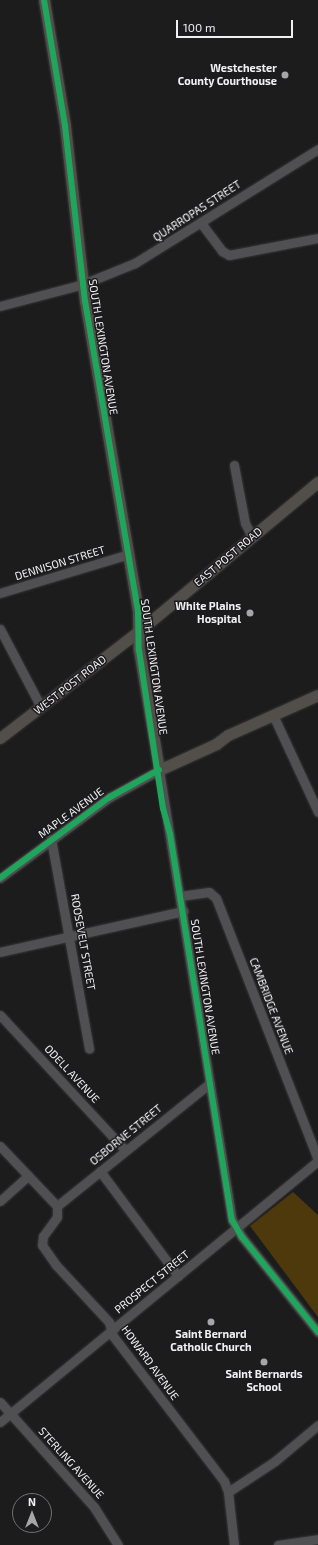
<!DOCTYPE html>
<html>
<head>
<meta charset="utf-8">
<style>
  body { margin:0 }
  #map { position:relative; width:318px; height:1545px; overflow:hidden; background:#1c1c1d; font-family:"Exo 2",sans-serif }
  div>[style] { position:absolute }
  .green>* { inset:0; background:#4e390d }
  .roads { filter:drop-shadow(0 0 1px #383839) drop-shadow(0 0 1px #383839) }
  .minor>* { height:9px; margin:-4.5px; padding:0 4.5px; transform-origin:4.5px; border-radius:4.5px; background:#504f51 }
  .major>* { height:11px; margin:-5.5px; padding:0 5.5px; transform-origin:5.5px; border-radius:5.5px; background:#524e49 }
  .cycleway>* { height:6px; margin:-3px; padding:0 3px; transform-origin:3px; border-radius:3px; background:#20a55d }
  .dots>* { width:11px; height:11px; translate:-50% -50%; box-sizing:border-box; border:2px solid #1c1b1e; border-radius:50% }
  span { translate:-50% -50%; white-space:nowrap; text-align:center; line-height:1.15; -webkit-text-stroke:3px #1c1b1e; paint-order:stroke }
  .poi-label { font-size:11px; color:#f0eff1; font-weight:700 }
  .right { translate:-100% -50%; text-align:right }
  .street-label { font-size:11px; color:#f0eff1 }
  .north { position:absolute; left:12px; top:1493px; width:40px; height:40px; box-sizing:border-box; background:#1c1b1e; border:1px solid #717072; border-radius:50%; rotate:0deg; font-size:11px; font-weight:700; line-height:16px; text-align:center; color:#f0eff1 }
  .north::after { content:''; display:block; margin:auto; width:14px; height:18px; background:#a6a5a7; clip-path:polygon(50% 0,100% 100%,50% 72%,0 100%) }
  .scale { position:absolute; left:176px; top:20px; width:117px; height:18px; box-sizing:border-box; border:2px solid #f0eff1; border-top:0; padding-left:5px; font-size:12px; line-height:14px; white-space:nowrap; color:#f0eff1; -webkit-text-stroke:3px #1c1b1e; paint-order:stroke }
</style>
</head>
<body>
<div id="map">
  <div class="green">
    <i style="clip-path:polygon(293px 1192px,318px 1215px,318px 1317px,250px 1226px)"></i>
  </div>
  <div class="roads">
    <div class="minor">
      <i style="left:201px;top:223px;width:35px;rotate:53deg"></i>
      <i style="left:222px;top:251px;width:8px;rotate:30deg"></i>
      <i style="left:229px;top:255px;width:91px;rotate:-10.8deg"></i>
      <i style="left:0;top:306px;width:86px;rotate:-14.8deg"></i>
      <i style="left:83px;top:284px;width:56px;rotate:-22deg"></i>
      <i style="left:135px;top:263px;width:216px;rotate:-31.9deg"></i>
      <i style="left:234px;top:465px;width:59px;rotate:79.3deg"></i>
      <i style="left:245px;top:523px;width:16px;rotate:63deg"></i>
      <i style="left:0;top:593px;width:132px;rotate:-16.8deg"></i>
      <i style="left:0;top:629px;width:88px;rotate:62.3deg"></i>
      <i style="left:273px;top:715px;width:107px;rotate:65.1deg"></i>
      <i style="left:51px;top:839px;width:213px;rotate:79.7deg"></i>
      <i style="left:0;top:878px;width:137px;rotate:-36.4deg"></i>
      <i style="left:110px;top:797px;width:56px;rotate:-28.9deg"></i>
      <i style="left:159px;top:770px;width:456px;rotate:80.8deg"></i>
      <i style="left:232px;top:1220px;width:20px;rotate:60deg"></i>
      <i style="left:242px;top:1237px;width:122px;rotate:51.3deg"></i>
      <i style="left:180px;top:896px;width:29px;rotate:-8deg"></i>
      <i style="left:209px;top:892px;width:9px;rotate:41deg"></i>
      <i style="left:216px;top:898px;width:280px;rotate:68.7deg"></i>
      <i style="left:0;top:952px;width:188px;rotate:-12.6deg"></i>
      <i style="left:0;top:1015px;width:184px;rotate:47.2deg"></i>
      <i style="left:0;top:1146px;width:83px;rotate:46.5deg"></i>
      <i style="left:100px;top:1171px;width:131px;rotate:53.4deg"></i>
      <i style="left:0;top:1201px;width:38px;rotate:-42deg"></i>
      <i style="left:57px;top:1206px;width:11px;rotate:90deg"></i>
      <i style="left:57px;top:1217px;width:24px;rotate:126deg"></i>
      <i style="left:43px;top:1236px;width:9px;rotate:96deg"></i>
      <i style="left:42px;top:1245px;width:24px;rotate:55deg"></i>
      <i style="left:56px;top:1265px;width:78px;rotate:47.1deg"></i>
      <i style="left:109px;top:1322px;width:15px;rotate:74deg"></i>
      <i style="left:113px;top:1336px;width:183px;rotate:52.6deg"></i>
      <i style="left:224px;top:1481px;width:12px;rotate:70deg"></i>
      <i style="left:228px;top:1492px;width:53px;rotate:83.5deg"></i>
      <i style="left:57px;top:1206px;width:196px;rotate:-38.8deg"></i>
      <i style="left:0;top:1402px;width:141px;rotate:48.2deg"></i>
      <i style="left:94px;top:1507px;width:45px;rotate:57.7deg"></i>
      <i style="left:0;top:1422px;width:411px;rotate:-39.4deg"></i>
      <i style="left:228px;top:1492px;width:56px;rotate:-33.4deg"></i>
      <i style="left:275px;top:1461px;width:56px;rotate:-39.9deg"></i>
      <i style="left:278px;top:1545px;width:40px;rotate:-8.5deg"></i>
    </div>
    <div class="major">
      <i style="left:44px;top:0;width:128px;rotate:80.5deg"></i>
      <i style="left:65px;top:126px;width:176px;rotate:83.5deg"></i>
      <i style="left:85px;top:301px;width:314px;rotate:80.3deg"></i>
      <i style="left:138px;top:611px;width:39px;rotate:89deg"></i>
      <i style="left:139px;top:650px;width:122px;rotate:80.5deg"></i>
      <i style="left:159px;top:770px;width:63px;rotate:-24.5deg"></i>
      <i style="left:216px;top:744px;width:15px;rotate:-37deg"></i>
      <i style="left:228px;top:735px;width:98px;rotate:-24deg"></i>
      <i style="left:0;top:738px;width:175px;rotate:-37.6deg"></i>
      <i style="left:139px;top:631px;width:233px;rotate:-39.8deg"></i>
    </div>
  </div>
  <div class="cycleway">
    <i style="left:44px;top:0;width:128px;rotate:80.5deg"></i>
    <i style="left:65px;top:126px;width:176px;rotate:83.5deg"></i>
    <i style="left:85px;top:301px;width:314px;rotate:80.3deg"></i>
    <i style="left:138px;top:611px;width:39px;rotate:89deg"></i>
    <i style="left:139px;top:650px;width:160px;rotate:81.4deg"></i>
    <i style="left:163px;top:808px;width:27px;rotate:75deg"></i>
    <i style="left:170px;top:834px;width:391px;rotate:80.9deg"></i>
    <i style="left:232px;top:1220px;width:20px;rotate:60deg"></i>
    <i style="left:242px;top:1237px;width:122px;rotate:51.3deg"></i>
    <i style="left:0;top:878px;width:137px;rotate:-36.4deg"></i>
    <i style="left:110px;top:797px;width:56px;rotate:-28.9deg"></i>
  </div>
  <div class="dots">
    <i style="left:285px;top:75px;background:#a6a5a7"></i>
    <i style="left:250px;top:613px;background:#a6a5a7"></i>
    <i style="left:211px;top:1322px;background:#a6a5a7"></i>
    <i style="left:264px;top:1362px;background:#a6a5a7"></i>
  </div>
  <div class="poi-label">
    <span class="right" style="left:277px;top:75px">Westchester<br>County Courthouse</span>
    <span class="right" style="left:241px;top:613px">White Plains<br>Hospital</span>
    <span style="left:211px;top:1341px">Saint Bernard<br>Catholic Church</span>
    <span style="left:264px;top:1381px">Saint Bernards<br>School</span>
  </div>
  <div class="street-label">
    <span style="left:197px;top:211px;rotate:-33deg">QUARROPAS STREET</span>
    <span style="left:103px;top:347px;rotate:81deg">SOUTH LEXINGTON AVENUE</span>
    <span style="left:228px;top:557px;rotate:-40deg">EAST POST ROAD</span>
    <span style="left:60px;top:563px;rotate:-17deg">DENNISON STREET</span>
    <span style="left:154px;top:667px;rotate:82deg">SOUTH LEXINGTON AVENUE</span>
    <span style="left:70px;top:685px;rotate:-38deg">WEST POST ROAD</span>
    <span style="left:71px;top:813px;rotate:-36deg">MAPLE AVENUE</span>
    <span style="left:83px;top:942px;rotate:80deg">ROOSEVELT STREET</span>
    <span style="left:205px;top:987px;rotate:81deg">SOUTH LEXINGTON AVENUE</span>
    <span style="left:271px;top:1006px;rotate:69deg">CAMBRIDGE AVENUE</span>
    <span style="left:72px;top:1074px;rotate:47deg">ODELL AVENUE</span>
    <span style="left:126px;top:1135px;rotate:-39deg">OSBORNE STREET</span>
    <span style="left:152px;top:1282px;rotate:-39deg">PROSPECT STREET</span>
    <span style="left:150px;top:1363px;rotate:54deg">HOWARD AVENUE</span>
    <span style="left:71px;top:1463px;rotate:48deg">STERLING AVENUE</span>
  </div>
  <div class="north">N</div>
  <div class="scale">100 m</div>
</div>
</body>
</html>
